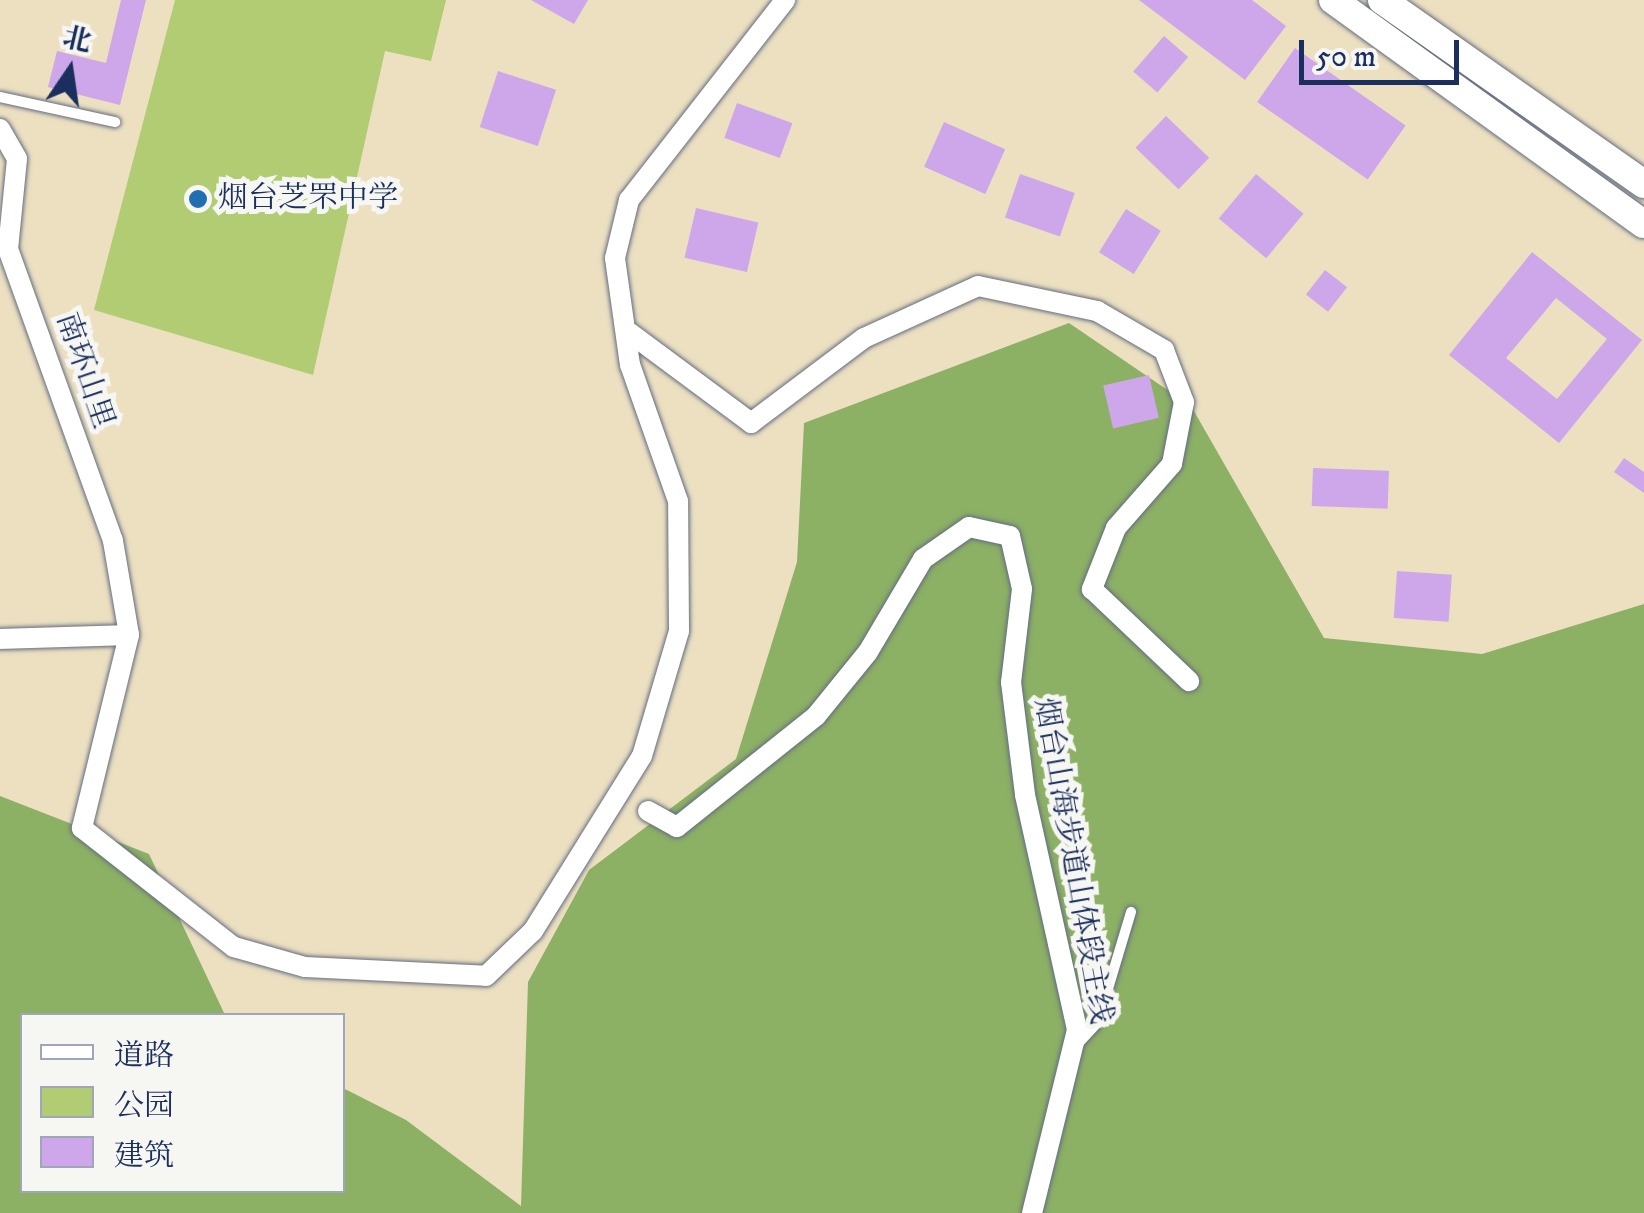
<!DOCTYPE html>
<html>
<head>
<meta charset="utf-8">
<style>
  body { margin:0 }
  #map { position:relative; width:1644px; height:1213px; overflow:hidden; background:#ece0c1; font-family:"IM FELL DW Pica","Noto Serif SC",serif }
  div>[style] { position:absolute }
  .green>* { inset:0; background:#b1cc72 }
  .forest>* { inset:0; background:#8cb064 }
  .building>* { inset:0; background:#cea7eb; transform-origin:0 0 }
  .roads { filter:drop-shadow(0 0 2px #646d81) drop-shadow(0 0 2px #646d81) }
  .lane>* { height:10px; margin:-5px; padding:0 5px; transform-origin:5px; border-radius:5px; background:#fff }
  .street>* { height:20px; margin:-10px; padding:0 10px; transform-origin:10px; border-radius:10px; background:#fff }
  .secondary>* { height:28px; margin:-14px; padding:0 14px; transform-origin:14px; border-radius:14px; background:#fff }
  .dots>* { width:28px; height:28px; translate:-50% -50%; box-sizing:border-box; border:5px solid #f6f6f2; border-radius:50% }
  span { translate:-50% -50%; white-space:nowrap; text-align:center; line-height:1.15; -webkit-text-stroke:10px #f6f6f2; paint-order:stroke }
  .poi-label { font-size:30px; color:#1b2f5e }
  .left { translate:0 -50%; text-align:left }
  .street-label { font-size:30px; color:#1b2f5e }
  .legend { position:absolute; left:20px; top:1013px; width:325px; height:180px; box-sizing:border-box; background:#f6f6f2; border:2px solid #9ea6b7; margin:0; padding:12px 18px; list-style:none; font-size:30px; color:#1b2f5e }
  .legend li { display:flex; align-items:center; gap:20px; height:50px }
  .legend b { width:50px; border:2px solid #9ea6b7 }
  .north { position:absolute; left:20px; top:20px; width:100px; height:100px; -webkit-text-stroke:8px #f6f6f2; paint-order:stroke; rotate:13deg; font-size:28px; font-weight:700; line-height:40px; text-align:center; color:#1b2f5e }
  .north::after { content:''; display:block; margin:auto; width:35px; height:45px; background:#1b2f5e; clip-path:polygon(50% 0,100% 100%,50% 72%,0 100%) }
  .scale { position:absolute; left:1299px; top:40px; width:160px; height:45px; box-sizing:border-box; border:5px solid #1b2f5e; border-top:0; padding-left:12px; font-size:30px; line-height:35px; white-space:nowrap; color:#1b2f5e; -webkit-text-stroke:8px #f6f6f2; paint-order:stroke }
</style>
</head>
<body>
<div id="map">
  <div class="green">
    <i style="clip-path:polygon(175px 0,446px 0,431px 61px,385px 51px,313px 375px,94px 310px)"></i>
  </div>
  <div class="forest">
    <i style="clip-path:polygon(1069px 323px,1191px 406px,1324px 638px,1482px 654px,1644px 604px,1644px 1213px,0 1213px,0 796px,149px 854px,225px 1015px,22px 1016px,22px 1190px,342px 1190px,343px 1088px,406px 1120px,521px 1206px,528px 982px,589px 870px,736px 759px,797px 562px,804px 423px)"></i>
  </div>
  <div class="building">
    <i style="clip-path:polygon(121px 0,146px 0,120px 105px,48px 87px,57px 51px,106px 63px)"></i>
    <i style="clip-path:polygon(531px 0,588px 0,574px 24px)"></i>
    <i style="clip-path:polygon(1139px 0,1252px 0,1286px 26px,1245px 80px)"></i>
    <i style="left:1164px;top:36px;width:32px;height:47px;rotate:41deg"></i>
    <i style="left:1295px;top:48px;width:135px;height:66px;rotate:35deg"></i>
    <i style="left:498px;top:71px;width:61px;height:59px;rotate:18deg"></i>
    <i style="left:737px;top:103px;width:59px;height:37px;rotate:20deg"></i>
    <i style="left:1166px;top:116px;width:60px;height:44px;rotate:44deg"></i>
    <i style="left:944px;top:122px;width:67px;height:49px;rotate:24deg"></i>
    <i style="left:1020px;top:174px;width:58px;height:46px;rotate:19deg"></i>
    <i style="left:1256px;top:174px;width:62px;height:58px;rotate:40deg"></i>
    <i style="left:696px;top:208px;width:64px;height:51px;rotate:13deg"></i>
    <i style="left:1126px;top:209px;width:41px;height:51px;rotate:32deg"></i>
    <i style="clip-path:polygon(evenodd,1532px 252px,1642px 340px,1559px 443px,1449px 355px,1532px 252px,1556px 298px,1607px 339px,1557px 399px,1506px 358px,1556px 298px)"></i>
    <i style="left:1325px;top:270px;width:28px;height:31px;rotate:38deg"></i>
    <i style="left:1149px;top:375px;width:44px;height:47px;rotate:77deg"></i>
    <i style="clip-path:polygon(1624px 458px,1644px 472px,1644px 493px,1614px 472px)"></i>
    <i style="left:1313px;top:468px;width:76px;height:38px;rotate:2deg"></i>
    <i style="left:1397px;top:571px;width:55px;height:47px;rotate:4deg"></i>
  </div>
  <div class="roads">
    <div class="lane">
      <i style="left:0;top:97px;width:118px;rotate:12.3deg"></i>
      <i style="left:1073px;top:1049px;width:37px;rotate:-47deg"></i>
      <i style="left:1098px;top:1022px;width:115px;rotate:-73.3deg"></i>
    </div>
    <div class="street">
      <i style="left:0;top:129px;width:34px;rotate:60deg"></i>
      <i style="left:17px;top:159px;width:90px;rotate:95.7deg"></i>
      <i style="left:8px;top:249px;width:310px;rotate:70.2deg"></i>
      <i style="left:113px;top:541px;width:95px;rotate:80.3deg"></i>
      <i style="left:129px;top:635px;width:199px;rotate:103.7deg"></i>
      <i style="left:82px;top:828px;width:193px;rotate:38.1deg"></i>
      <i style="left:234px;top:947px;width:74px;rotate:15.7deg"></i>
      <i style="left:305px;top:967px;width:181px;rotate:2.8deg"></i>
      <i style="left:486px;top:976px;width:65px;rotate:-43.8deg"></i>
      <i style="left:533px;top:931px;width:206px;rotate:-58.1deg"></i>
      <i style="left:642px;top:756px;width:130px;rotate:-73.5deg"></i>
      <i style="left:679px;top:631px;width:130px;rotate:-90.4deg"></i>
      <i style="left:678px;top:501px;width:144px;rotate:-109.4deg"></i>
      <i style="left:630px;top:365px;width:108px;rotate:-98deg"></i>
      <i style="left:615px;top:258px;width:60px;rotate:-76.4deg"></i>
      <i style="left:629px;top:200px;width:254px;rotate:-52deg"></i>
      <i style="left:630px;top:333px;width:151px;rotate:36.6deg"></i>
      <i style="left:751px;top:423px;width:141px;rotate:-37deg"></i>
      <i style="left:864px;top:338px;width:125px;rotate:-24.5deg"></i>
      <i style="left:978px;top:286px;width:122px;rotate:11.9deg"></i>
      <i style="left:1097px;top:311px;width:78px;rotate:30.2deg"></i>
      <i style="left:1164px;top:350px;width:56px;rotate:69deg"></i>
      <i style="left:1184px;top:402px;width:63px;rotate:101deg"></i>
      <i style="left:1172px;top:464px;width:85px;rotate:131.2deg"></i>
      <i style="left:1116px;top:528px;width:66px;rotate:111.5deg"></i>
      <i style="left:1092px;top:589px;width:134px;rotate:43.5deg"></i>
      <i style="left:0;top:639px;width:129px;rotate:-1.8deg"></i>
      <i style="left:648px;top:811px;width:33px;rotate:29deg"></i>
      <i style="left:677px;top:827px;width:178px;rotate:-38.6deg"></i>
      <i style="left:816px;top:716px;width:82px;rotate:-50.9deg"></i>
      <i style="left:868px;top:652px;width:108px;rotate:-59.4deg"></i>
      <i style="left:923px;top:559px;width:56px;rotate:-34.8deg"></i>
      <i style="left:969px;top:527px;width:42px;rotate:12.4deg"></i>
      <i style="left:1010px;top:536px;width:54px;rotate:77.2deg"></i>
      <i style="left:1022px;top:589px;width:94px;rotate:96.7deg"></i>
      <i style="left:1011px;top:682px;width:114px;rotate:82.9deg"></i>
      <i style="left:1025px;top:795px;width:241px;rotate:77.5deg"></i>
      <i style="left:1077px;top:1030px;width:188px;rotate:103.8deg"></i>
    </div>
    <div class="secondary">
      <i style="left:1333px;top:0;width:383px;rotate:35.8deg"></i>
      <i style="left:1382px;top:0;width:320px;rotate:35.1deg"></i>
    </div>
  </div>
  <div class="dots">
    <i style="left:198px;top:199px;background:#1f6fb2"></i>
  </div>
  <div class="poi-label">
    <span class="left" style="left:218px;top:199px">烟台芝罘中学</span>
  </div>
  <div class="street-label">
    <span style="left:84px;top:371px;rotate:71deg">南环山里</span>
    <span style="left:1072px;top:861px;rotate:80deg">烟台山海步道山体段主线</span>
  </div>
  <ul class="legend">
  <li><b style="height:12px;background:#fff"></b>道路</li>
  <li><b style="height:28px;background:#b1cc72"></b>公园</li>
  <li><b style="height:28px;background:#cea7eb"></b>建筑</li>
  </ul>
  <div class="north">北</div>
  <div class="scale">50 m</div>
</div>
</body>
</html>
